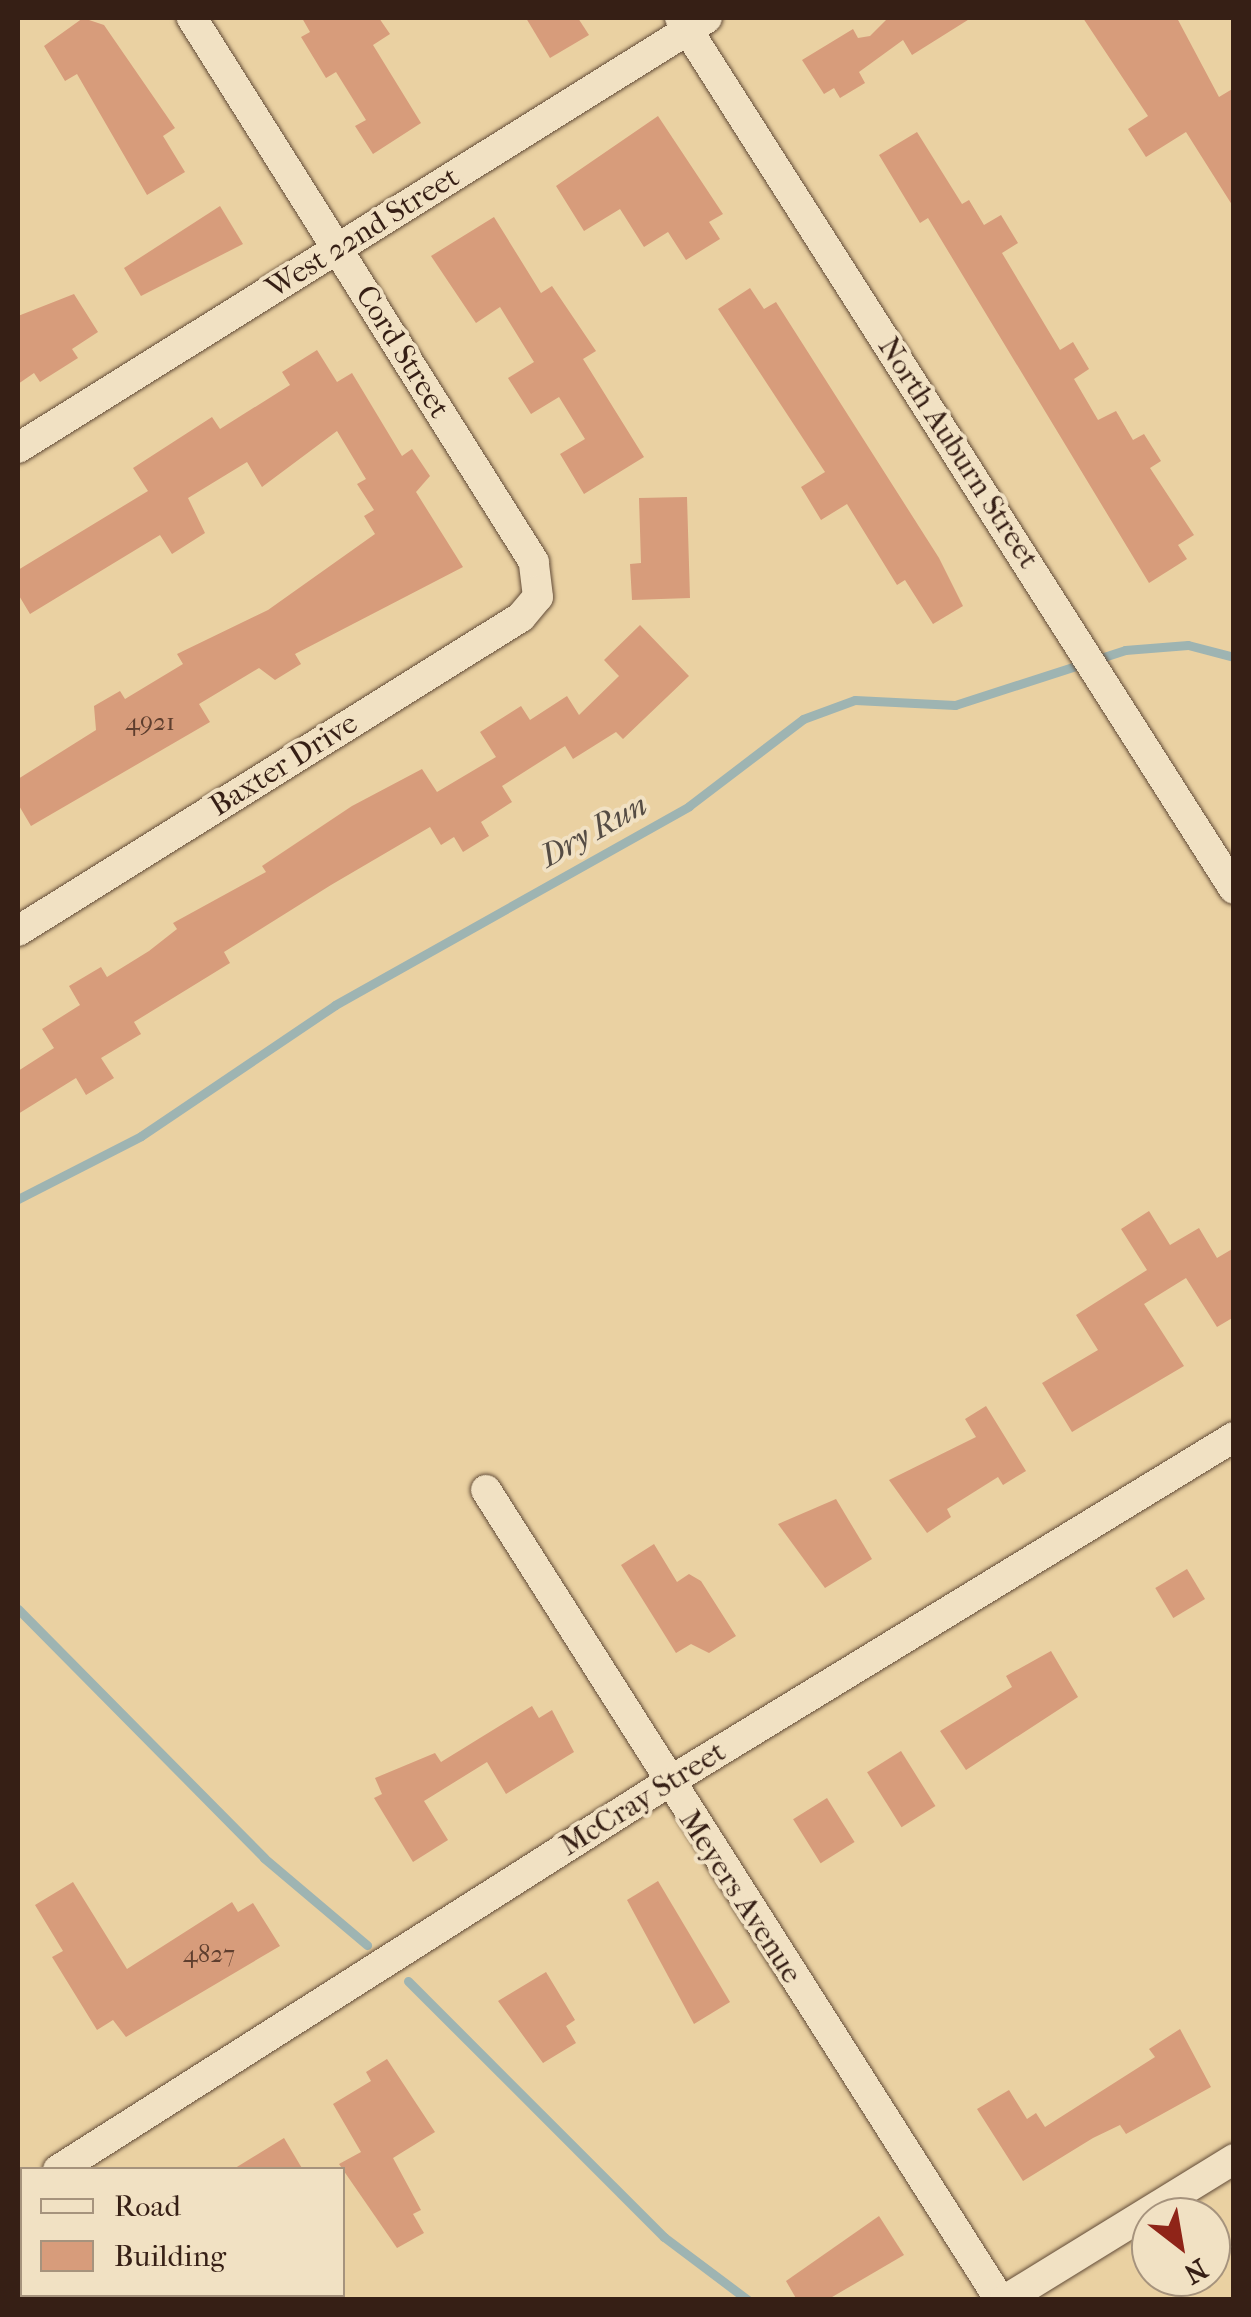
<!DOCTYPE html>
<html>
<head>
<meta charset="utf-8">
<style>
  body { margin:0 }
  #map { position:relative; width:1251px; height:2317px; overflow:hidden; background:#ead1a2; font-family:"IM FELL French Canon",serif }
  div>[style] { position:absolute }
  .stream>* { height:9px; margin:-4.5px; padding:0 4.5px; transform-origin:4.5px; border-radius:4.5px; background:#9eb4b2 }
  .building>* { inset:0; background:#d79c7b; transform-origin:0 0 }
  .roads { filter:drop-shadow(0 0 2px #634c38) drop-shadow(0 0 2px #634c38) }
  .minor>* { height:30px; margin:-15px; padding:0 15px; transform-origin:15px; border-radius:15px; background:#f1e1c3 }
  span { translate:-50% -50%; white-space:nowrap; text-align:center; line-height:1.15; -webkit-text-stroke:8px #f1e1c3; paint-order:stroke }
  .number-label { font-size:25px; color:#5e3e2e }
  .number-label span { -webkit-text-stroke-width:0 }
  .street-label { font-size:30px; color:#361f15 }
  .water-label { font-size:32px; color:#554c44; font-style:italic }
  .frame { position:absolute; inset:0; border:20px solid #361f15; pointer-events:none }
  .legend { position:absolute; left:20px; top:2167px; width:325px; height:130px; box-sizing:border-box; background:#f1e1c3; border:2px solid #a6937d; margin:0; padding:12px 18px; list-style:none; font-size:30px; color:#361f15 }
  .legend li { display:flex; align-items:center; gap:20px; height:50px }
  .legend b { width:50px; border:2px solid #a6937d }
  .north { position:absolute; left:1131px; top:2197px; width:100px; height:100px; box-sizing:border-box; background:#f1e1c3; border:2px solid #a6937d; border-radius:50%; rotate:149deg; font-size:28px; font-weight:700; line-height:40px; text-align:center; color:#361f15 }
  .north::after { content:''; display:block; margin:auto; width:35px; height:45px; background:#8f2418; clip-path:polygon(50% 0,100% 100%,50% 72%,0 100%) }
</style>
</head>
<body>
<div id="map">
  <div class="stream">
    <i style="left:18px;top:1199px;width:138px;rotate:-27.1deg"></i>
    <i style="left:141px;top:1136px;width:234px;rotate:-34deg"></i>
    <i style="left:335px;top:1005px;width:406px;rotate:-29.3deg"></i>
    <i style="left:689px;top:806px;width:143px;rotate:-37.3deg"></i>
    <i style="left:803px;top:719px;width:55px;rotate:-20.1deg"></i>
    <i style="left:855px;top:700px;width:100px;rotate:2.9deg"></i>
    <i style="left:955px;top:705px;width:179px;rotate:-17.9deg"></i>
    <i style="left:1125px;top:650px;width:63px;rotate:-4.5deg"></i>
    <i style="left:1188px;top:645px;width:48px;rotate:14.6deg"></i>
    <i style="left:18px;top:1609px;width:350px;rotate:45.3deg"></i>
    <i style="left:264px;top:1858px;width:135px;rotate:40.2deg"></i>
    <i style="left:408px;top:1981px;width:362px;rotate:45deg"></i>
    <i style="left:664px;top:2237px;width:105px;rotate:36.9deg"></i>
  </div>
  <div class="building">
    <i style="clip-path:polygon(83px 18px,104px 25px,175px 128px,163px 136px,185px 172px,147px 195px,77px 74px,65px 81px,44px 46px)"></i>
    <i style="clip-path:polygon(302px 18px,379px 18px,390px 34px,373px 45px,421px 123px,373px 154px,355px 126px,366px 120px,336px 72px,326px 78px,301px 37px,310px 32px)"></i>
    <i style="clip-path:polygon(526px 18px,578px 18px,589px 35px,550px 58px)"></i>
    <i style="clip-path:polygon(888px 18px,971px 18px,912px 55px,903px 40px,859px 72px,865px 83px,840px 98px,834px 88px,824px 94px,802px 60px,853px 29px,858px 38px,870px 36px)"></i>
    <i style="clip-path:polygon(1083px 18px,1177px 18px,1219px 97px,1234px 88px,1234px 208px,1186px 132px,1146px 157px,1128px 129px,1148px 116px)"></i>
    <i style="clip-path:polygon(658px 116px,723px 214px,709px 222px,720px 239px,686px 260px,668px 232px,644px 247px,620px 209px,584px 231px,556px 186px)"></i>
    <i style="clip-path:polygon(917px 132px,962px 204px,969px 200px,984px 225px,1001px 215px,1018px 243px,1002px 253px,1060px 350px,1073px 342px,1089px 369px,1074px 379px,1098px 420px,1116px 411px,1133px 440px,1144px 434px,1161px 461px,1150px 468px,1194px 535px,1178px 545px,1187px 559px,1149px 583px,928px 218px,920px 223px,879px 155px)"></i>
    <i style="clip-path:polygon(220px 206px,243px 244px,141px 296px,124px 268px)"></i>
    <i style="clip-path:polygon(494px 217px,541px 293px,552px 286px,596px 351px,583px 359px,644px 457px,584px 494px,560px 454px,585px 439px,559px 397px,531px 414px,508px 378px,534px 362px,500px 307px,476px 323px,431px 256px)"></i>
    <i style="clip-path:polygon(750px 288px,764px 309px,776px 302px,939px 558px,963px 606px,933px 624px,905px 580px,897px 585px,847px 504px,821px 520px,801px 487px,825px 472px,718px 309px)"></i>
    <i style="clip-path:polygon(74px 294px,98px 332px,72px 349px,78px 358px,40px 382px,34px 373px,18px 384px,18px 316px)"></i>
    <i style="clip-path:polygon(317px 350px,337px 382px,352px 373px,402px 456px,412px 449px,430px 476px,416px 492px,463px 567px,295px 654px,301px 664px,275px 680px,259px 668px,199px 704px,210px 722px,31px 826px,18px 804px,18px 779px,96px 730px,94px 706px,120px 691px,125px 699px,183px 664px,177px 654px,268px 610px,375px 534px,364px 516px,374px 510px,357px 484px,366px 479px,337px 431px,262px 487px,247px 462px,188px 498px,205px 533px,172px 554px,160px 535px,30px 614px,18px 594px,18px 570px,148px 491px,133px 468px,212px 417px,220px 429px,290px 385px,282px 372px)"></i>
    <i style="clip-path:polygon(687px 497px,690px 598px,632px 600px,630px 564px,641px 563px,639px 498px)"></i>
    <i style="clip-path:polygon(640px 625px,689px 676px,623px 739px,616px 732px,573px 759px,565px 746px,502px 786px,512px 802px,481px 822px,489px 836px,463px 852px,454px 837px,441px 845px,430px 827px,331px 885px,224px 952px,230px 963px,134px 1022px,141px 1034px,101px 1058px,114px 1078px,86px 1095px,76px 1078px,18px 1114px,18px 1071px,54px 1048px,42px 1029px,80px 1005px,69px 986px,101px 967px,107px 977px,149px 951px,177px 929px,173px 923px,266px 872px,262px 866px,352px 806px,422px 769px,437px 792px,496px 757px,480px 732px,521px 706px,530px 720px,567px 696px,579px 715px,619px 676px,604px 660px)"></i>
    <i style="clip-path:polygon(1149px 1211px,1170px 1245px,1199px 1228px,1217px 1258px,1234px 1248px,1234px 1317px,1217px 1327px,1186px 1278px,1144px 1304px,1184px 1366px,1072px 1432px,1042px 1383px,1098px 1350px,1076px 1315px,1147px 1270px,1121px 1229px)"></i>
    <i style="clip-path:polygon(986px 1406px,1026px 1471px,1003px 1485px,998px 1477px,947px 1509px,951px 1517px,927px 1533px,889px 1480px,976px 1437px,965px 1419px)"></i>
    <i style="clip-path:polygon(836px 1499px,872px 1559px,825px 1588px,778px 1524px)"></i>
    <i style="clip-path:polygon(654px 1544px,677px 1582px,689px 1574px,701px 1581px,736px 1636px,709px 1653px,691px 1644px,676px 1653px,621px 1565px)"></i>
    <i style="left:1187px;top:1569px;width:35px;height:37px;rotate:59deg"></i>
    <i style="clip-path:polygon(1051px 1651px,1078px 1697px,966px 1770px,940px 1731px,1012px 1687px,1006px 1676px)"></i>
    <i style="clip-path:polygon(532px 1706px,539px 1718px,552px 1710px,574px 1752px,506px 1794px,487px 1762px,424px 1801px,448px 1840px,413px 1862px,374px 1798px,382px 1794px,375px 1778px,435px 1753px,441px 1762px)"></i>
    <i style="left:901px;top:1751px;width:65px;height:40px;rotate:58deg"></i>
    <i style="left:827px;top:1798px;width:52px;height:40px;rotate:58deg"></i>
    <i style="clip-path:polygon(658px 1881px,730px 2002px,694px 2024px,627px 1900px)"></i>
    <i style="clip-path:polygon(73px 1882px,127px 1969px,232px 1902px,238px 1912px,253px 1903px,280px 1946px,126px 2037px,113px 2020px,97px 2030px,52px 1957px,63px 1951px,35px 1905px)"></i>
    <i style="clip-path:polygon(546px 1972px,575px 2020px,566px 2026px,576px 2043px,543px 2063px,498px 2001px)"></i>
    <i style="clip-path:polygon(1180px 2029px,1211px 2087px,1126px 2134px,1120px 2125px,1093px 2138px,1023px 2181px,977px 2109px,1009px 2090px,1027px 2119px,1036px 2113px,1045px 2127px,1155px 2057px,1149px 2049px)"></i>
    <i style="clip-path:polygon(387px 2059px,435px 2132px,393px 2158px,421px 2210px,413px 2214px,424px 2233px,397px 2248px,339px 2164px,361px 2152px,333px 2104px,371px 2081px,366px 2072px)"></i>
    <i style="clip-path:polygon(284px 2138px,303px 2170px,232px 2170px)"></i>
    <i style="clip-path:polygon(879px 2216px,904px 2255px,827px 2300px,797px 2300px,786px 2281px)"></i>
  </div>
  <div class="roads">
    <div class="minor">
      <i style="left:680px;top:18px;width:1032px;rotate:57.54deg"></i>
      <i style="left:18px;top:448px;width:812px;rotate:-31.97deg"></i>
      <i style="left:18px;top:931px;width:593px;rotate:-31.97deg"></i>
      <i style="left:521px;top:617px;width:26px;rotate:-50deg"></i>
      <i style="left:538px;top:597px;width:35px;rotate:-97deg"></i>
      <i style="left:534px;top:562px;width:643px;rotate:-122.16deg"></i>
      <i style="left:486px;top:1490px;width:959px;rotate:57.6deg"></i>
      <i style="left:58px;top:2170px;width:722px;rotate:-32.43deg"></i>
      <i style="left:667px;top:1783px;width:664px;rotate:-31.39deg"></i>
      <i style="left:18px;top:2195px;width:5px;rotate:-37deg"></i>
      <i style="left:1005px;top:2300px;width:269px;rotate:-31.6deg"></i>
    </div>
  </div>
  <div class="number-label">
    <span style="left:150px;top:722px">4921</span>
    <span style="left:209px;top:1954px">4827</span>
  </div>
  <div class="street-label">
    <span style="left:363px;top:233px;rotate:-32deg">West 22nd Street</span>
    <span style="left:402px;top:352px;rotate:58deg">Cord Street</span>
    <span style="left:958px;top:453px;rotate:57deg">North Auburn Street</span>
    <span style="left:284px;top:765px;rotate:-32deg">Baxter Drive</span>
    <span style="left:643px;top:1799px;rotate:-32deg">McCray Street</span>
    <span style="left:740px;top:1897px;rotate:57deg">Meyers Avenue</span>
  </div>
  <div class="water-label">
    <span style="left:594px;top:831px;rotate:-29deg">Dry Run</span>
  </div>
  <div class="frame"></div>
  <ul class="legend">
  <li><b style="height:12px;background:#f1e1c3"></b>Road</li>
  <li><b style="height:28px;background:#d79c7b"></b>Building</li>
  </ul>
  <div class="north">N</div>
</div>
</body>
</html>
